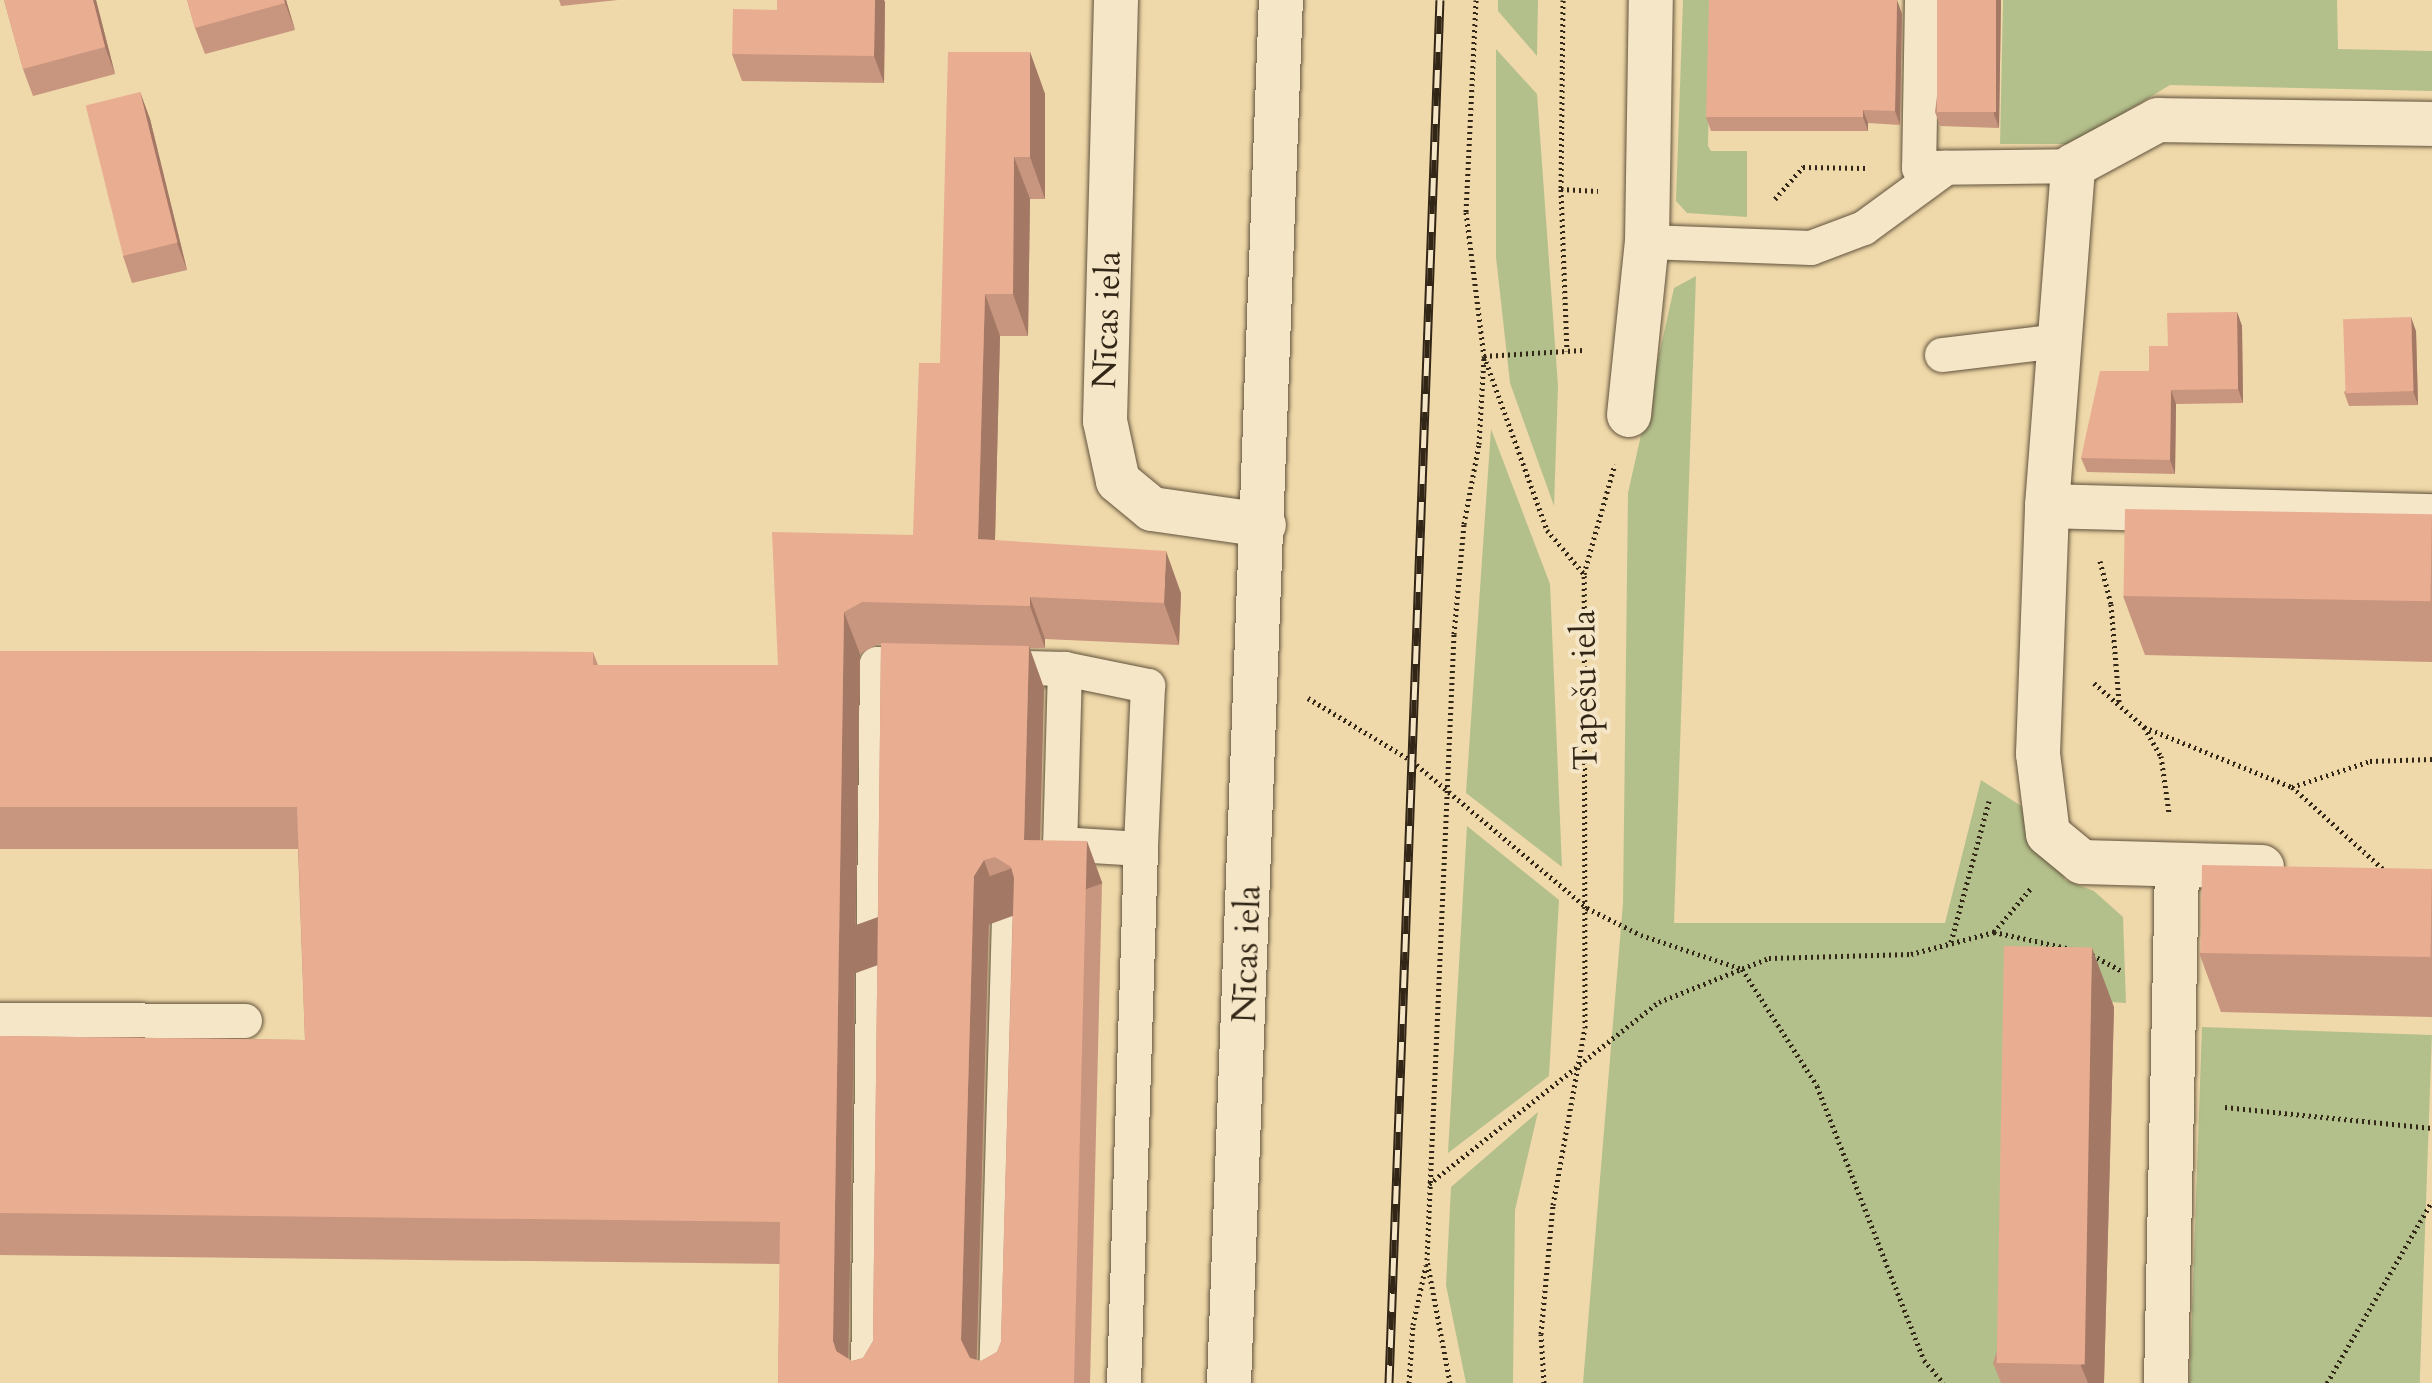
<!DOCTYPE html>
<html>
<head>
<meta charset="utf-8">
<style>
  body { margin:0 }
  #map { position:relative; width:2432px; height:1383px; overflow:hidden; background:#efd8a9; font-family:Cardo,serif }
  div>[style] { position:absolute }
  .green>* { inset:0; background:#b4c08c; transform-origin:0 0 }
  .path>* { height:5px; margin-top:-2.5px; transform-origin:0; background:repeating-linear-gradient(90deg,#322617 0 2px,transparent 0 6px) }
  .roads { filter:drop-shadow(0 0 2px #61523c) drop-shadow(0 0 2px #61523c) }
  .service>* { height:34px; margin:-17px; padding:0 17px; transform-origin:17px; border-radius:17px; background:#f5e6c7 }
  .minor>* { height:44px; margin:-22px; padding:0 22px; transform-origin:22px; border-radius:22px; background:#f5e6c7 }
  .rail>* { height:9px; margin-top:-4.5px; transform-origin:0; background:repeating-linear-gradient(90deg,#f5e6c7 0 18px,#322617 0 36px); box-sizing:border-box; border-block:2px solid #322617 }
  .wall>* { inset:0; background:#c8957e }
  .shaded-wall>* { inset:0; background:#a37966; transform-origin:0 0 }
  .building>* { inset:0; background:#e9ad92; transform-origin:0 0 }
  span { translate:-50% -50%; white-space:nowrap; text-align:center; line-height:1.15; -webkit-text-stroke:8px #f5e6c7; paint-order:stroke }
  .street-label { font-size:34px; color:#322617 }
</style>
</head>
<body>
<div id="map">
  <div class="green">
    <i style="clip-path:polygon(1498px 0,1538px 0,1537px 56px,1498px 11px)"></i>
    <i style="clip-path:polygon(1683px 0,1711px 0,1708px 146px,1711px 151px,1747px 151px,1747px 217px,1687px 213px,1676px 201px)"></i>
    <i style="clip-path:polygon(2003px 0,2337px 0,2338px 49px,2432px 51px,2432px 91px,2170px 85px,2073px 144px,2000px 144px)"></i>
    <i style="clip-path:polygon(1496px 49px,1537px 94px,1558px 386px,1554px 506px,1510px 383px,1496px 257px)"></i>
    <i style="clip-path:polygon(1696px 276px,1674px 923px,1945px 923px,1981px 780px,2035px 815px,2065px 880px,2094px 891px,2123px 917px,2126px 1003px,2015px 996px,2004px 1383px,1583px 1383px,1623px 903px,1628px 493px,1674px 288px)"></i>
    <i style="clip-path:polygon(1491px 429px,1550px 584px,1562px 867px,1466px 793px)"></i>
    <i style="clip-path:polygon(1467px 826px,1559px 900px,1549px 1076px,1448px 1153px)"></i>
    <i style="left:2202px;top:1027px;width:230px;height:356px;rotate:2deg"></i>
    <i style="clip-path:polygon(1538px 1112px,1515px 1210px,1513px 1383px,1466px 1383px,1446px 1285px,1451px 1187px)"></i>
  </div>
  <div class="path">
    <i style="left:1476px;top:0;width:212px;rotate:92.7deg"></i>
    <i style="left:1466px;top:212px;width:145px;rotate:82.9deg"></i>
    <i style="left:1484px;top:356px;width:185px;rotate:70.1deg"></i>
    <i style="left:1547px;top:530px;width:57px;rotate:49.9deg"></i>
    <i style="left:1563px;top:0;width:189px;rotate:90.6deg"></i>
    <i style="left:1561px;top:189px;width:37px;rotate:3deg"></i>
    <i style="left:1561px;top:189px;width:162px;rotate:87.9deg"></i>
    <i style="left:1775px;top:199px;width:43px;rotate:-48.8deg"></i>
    <i style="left:1803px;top:167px;width:63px;rotate:0.9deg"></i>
    <i style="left:2100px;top:561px;width:44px;rotate:75.7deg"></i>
    <i style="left:2111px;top:604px;width:98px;rotate:85.3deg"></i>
    <i style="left:2094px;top:683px;width:67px;rotate:41.3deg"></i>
    <i style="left:2144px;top:727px;width:34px;rotate:60deg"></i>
    <i style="left:2161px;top:756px;width:58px;rotate:82deg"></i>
    <i style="left:1308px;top:698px;width:122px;rotate:31.2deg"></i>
    <i style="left:1412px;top:761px;width:229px;rotate:40deg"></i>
    <i style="left:1587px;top:908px;width:60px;rotate:26.6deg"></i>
    <i style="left:1641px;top:935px;width:107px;rotate:18.6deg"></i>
    <i style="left:1742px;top:969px;width:139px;rotate:57.3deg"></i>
    <i style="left:1817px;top:1086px;width:294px;rotate:68.7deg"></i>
    <i style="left:1924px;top:1360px;width:30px;rotate:50deg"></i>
    <i style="left:2144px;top:727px;width:160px;rotate:22.1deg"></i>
    <i style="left:2292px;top:787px;width:122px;rotate:42deg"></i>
    <i style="left:2292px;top:787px;width:82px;rotate:-18.4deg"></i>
    <i style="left:2370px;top:761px;width:62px;rotate:-1.8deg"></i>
    <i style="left:1994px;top:932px;width:79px;rotate:12.4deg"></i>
    <i style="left:1951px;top:942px;width:146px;rotate:-74.9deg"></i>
    <i style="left:2092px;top:955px;width:34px;rotate:28deg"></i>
    <i style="left:2225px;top:1107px;width:208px;rotate:5.8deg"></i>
    <i style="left:1429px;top:1184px;width:293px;rotate:-38.4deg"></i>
    <i style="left:1659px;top:1002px;width:118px;rotate:-21.8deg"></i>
    <i style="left:1769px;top:958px;width:142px;rotate:-1.6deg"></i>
    <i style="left:1911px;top:954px;width:86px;rotate:-14.8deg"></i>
    <i style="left:1994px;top:932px;width:57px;rotate:-49.9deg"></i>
    <i style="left:1409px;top:1383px;width:58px;rotate:-86.1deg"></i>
    <i style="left:1413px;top:1325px;width:61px;rotate:-77.8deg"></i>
    <i style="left:1450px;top:1383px;width:125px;rotate:-100.6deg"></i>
    <i style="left:1427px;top:1260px;width:627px;rotate:-87.53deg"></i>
    <i style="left:1454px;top:634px;width:110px;rotate:-84.8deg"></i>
    <i style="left:1464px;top:524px;width:81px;rotate:-79.4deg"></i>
    <i style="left:1479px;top:444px;width:88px;rotate:-86.7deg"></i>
    <i style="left:1484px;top:356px;width:99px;rotate:-3.5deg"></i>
    <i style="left:1544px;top:1383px;width:49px;rotate:-93.5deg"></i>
    <i style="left:1541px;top:1334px;width:130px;rotate:-84.7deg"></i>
    <i style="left:1553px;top:1205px;width:180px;rotate:-79.8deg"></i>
    <i style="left:1585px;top:1028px;width:454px;rotate:-90.1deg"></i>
    <i style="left:1584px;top:574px;width:114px;rotate:-74.3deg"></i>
    <i style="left:2327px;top:1383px;width:210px;rotate:-60deg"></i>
  </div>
  <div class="roads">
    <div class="service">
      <i style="left:1922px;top:0;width:168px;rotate:91deg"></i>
      <i style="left:1919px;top:168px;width:154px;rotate:-0.7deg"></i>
      <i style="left:1647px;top:242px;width:164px;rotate:2.1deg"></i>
      <i style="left:1811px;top:248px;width:57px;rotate:-20.7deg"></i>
      <i style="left:1864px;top:228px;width:102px;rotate:-36.2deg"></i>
      <i style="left:1942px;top:355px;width:119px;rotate:-6.8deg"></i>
      <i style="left:991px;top:667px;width:74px;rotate:1.5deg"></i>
      <i style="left:1065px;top:669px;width:175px;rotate:91.6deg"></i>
      <i style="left:1060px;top:844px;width:81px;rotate:3.5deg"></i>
      <i style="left:1141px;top:849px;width:534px;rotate:91.82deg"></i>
      <i style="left:1065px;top:669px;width:85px;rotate:11.6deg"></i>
      <i style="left:1148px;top:686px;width:163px;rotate:92.5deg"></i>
      <i style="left:0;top:1020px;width:245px;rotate:0.2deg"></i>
      <i style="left:868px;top:1383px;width:719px;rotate:-89.28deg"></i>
      <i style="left:877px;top:664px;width:50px;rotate:2.3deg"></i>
      <i style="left:996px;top:1383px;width:464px;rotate:-88.4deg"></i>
    </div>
    <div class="minor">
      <i style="left:1116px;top:0;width:421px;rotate:91.5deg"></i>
      <i style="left:1105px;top:421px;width:61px;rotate:77.8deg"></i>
      <i style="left:1118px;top:481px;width:44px;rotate:39.5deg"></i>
      <i style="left:1152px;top:509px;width:113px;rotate:8.1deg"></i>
      <i style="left:1629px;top:415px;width:174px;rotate:-84.1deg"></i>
      <i style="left:1647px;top:242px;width:242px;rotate:-89.1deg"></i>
      <i style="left:2047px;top:506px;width:385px;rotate:1.5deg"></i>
      <i style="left:2262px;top:867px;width:180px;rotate:-178.4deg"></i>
      <i style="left:2082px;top:862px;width:44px;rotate:-140.5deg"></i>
      <i style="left:2048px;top:834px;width:81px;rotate:-97.1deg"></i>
      <i style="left:2038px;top:754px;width:248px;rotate:-87.9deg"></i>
      <i style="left:2047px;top:506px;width:341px;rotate:-85.6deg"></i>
      <i style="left:2073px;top:166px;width:97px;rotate:-28.4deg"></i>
      <i style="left:2158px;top:120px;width:274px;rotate:0.8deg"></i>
      <i style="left:1229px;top:1383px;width:1384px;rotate:-87.85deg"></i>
      <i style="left:2166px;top:1383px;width:518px;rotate:-88.78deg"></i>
    </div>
  </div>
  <div class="rail">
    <i style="left:1389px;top:1383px;width:1384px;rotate:-87.89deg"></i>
  </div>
  <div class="wall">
    <i style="clip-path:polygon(4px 0,96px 0,115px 74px,33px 96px,23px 69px)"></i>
    <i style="clip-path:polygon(187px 0,286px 0,295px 30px,205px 54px,195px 28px)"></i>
    <i style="clip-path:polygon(559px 0,618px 0,561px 6px)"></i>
    <i style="clip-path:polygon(1897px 0,1902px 14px,1900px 125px,1868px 123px,1868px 131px,1711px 131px,1706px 117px)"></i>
    <i style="clip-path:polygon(1949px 0,2001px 0,1999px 128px,1940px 126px,1935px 112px)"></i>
    <i style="clip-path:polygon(885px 2px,884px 83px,742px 81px,732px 54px,777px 10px)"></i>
    <i style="clip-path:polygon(evenodd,1030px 52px,1045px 94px,1045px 199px,1030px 199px,1028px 336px,1000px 336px,995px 540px,1181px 593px,1179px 645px,1045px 639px,1045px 648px,1029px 648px,1044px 688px,1040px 840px,1102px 883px,1090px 1383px,778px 1383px,780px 1264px,0 1255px,0 1036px,305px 1040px,298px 849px,0 849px,0 651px,593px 652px,598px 665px,778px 665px,913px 535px,940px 363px,1030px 52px,878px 644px,881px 644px,873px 1341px,863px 1358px,852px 1361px,848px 1359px,860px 654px,878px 644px,1030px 52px,1010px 899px,1013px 901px,1001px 1342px,997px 1352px,981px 1361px,977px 1360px,989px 918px,999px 902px,1010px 899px)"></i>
    <i style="clip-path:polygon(140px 92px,150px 119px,187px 270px,132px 283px,123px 256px)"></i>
    <i style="clip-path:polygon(2237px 312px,2242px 326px,2243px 403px,2176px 404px,2175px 474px,2087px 472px,2081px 458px,2168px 346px)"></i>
    <i style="clip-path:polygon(2416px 331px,2418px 405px,2349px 406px,2344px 392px)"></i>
    <i style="clip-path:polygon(2432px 516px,2432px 662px,2145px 655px,2123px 596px)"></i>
    <i style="clip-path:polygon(2432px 870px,2432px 1017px,2221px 1012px,2199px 953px)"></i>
    <i style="clip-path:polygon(2114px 1007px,2104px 1383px,2001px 1383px,1993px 1363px)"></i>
  </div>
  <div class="shaded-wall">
    <i style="clip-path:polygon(93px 0,96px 0,115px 74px,105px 47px)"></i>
    <i style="clip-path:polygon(284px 0,286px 0,295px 30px,285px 3px)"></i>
    <i style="clip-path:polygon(875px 0,884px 0,885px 2px,884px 83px,874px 56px)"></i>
    <i style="clip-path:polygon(1897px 0,1902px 14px,1900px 125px,1895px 111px)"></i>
    <i style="clip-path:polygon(1996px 0,2001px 0,1999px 128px,1994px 114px)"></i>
    <i style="clip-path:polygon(1030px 52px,1045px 94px,1045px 199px,1030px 157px)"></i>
    <i style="clip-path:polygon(140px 92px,150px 119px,187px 270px,177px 243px)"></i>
    <i style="clip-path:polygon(1863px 110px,1868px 123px,1868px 131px,1863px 117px)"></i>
    <i style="clip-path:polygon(1014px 157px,1030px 199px,1028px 336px,1013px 294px)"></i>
    <i style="clip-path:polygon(985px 294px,1000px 336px,994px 581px,978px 539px)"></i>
    <i style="clip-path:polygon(2237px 312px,2242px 326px,2243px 403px,2238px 389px)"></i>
    <i style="clip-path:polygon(2411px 317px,2416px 331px,2418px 405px,2413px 391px)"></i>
    <i style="clip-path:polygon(2171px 390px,2176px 404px,2175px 474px,2170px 460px)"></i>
    <i style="clip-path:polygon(1166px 551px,1181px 593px,1179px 645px,1164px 603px)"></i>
    <i style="clip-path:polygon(1030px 597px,1045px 639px,1045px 648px,1030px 606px)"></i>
    <i style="clip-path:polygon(844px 612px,860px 654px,848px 1383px,833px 1341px)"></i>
    <i style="clip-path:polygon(1029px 646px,1044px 688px,1039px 882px,1024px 840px)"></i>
    <i style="left:1087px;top:841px;width:45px;height:542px;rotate:70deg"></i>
    <i style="clip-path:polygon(984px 860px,999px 902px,989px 918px,976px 1382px,961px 1340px,974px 876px)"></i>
    <i style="clip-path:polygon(2092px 948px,2114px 1007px,2104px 1383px,2088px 1383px,2081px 1366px)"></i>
  </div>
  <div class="building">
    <i style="clip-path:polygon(4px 0,93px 0,105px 47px,23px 69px)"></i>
    <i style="clip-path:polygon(187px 0,284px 0,285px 3px,195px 28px)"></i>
    <i style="clip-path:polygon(777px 0,875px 0,874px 56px,732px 54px,733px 9px,777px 10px)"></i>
    <i style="clip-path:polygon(1709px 0,1897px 0,1895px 111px,1863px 110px,1863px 117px,1706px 117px)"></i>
    <i style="left:1937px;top:0;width:59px;height:112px"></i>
    <i style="clip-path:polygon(evenodd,948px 52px,1030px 52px,1030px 157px,1014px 157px,1013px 294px,985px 294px,978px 539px,1166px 551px,1164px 603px,1030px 597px,1030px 606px,862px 602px,844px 612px,833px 1341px,836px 1351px,852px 1361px,863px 1358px,873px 1341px,881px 643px,1029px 646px,1024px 840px,1087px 841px,1074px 1383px,778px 1383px,780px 1222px,0 1213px,0 1036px,305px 1040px,297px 807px,0 807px,0 651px,593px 652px,593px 665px,778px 665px,772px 532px,913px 535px,919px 363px,940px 363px,948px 52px,995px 857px,1011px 867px,1014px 878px,1001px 1342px,997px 1352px,981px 1361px,970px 1358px,961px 1340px,974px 876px,984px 860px,995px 857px)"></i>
    <i style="left:140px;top:92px;width:155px;height:56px;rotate:76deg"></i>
    <i style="clip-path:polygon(2237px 312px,2238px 389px,2171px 390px,2170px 460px,2081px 458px,2100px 371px,2149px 371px,2149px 346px,2168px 346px,2167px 313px)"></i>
    <i style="left:2411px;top:317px;width:74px;height:68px;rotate:88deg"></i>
    <i style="left:2125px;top:509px;width:307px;height:87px;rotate:1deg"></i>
    <i style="left:2202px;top:865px;width:230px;height:88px;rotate:1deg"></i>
    <i style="left:2004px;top:946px;width:88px;height:417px;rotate:1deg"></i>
  </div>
  <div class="street-label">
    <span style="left:1107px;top:320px;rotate:-88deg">Nīcas iela</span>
    <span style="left:1585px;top:690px;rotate:-91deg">Tapešu iela</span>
    <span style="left:1247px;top:954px;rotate:-88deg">Nīcas iela</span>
  </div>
</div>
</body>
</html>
